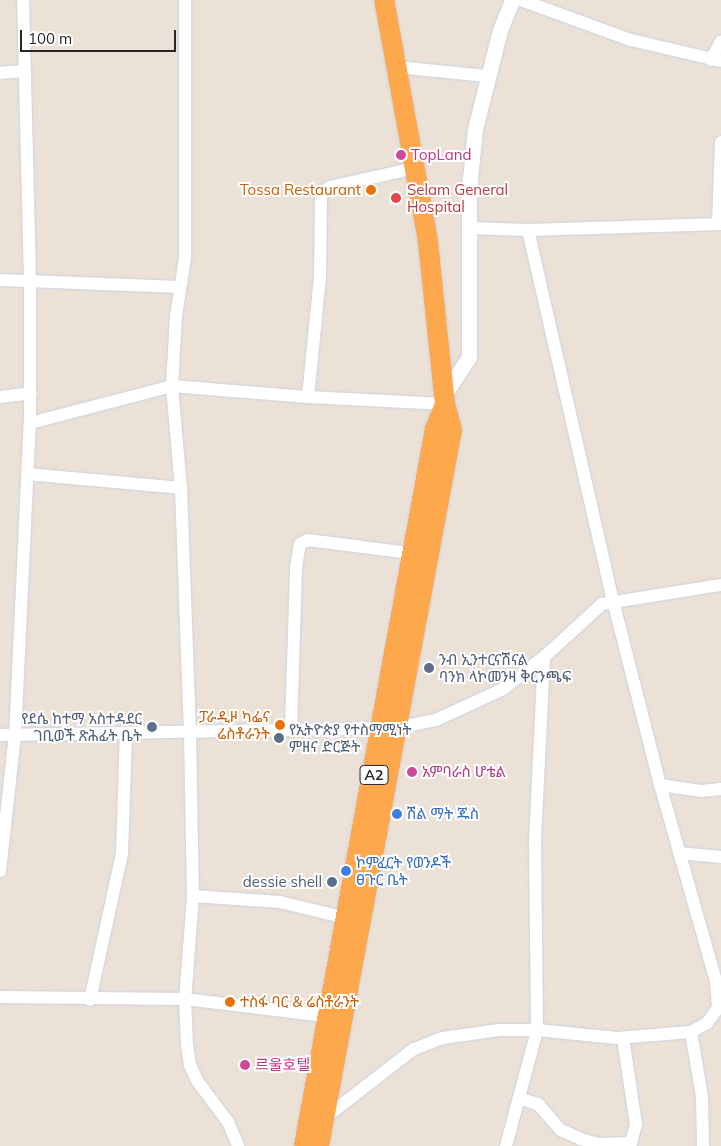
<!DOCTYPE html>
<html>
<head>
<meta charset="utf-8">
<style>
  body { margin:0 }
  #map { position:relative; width:721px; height:1146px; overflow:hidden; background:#ebe1d6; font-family:Mulish,"Noto Sans Ethiopic","Noto Sans KR",sans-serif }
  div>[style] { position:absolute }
  .roads { filter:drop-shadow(0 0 1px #ccd2e2) drop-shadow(0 0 1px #ccd2e2) }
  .minor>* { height:12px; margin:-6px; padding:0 6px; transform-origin:6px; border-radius:6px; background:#fff }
  .tertiary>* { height:15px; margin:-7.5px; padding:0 7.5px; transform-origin:7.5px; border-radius:7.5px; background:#fff }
  .trunk>* { height:20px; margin:-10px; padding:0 10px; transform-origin:10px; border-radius:10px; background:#fda84d }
  .dots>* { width:14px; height:14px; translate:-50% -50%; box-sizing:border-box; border:2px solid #fff; border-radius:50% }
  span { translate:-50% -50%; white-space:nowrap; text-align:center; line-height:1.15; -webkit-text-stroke:4px #fff; paint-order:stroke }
  .shield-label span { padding:1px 4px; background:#fff; border:1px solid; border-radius:4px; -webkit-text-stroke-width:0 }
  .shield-label { font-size:14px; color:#272727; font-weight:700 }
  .hotel-label { font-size:15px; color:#b23c85 }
  .left { translate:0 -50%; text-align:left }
  .health-label { font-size:15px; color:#be3a42 }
  .food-label { font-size:15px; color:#c56008 }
  .right { translate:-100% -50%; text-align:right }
  .service-label { font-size:15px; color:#4e5e75 }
  .shop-label { font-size:15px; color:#366cbe }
  .scale { position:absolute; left:20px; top:30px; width:156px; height:22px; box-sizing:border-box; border:2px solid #272727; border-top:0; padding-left:6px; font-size:15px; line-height:18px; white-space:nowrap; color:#272727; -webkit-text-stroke:4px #fff; paint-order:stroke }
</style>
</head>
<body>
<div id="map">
  <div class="roads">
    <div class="minor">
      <i style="left:185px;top:0;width:258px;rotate:90deg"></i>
      <i style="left:185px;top:258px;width:59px;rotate:98.8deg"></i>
      <i style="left:176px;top:316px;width:70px;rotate:93.3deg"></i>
      <i style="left:172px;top:386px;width:102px;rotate:85deg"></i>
      <i style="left:181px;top:488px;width:243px;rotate:87.9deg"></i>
      <i style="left:190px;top:731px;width:165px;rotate:89deg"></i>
      <i style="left:193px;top:896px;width:103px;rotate:94.4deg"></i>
      <i style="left:185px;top:999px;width:45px;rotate:87.5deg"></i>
      <i style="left:187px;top:1044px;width:21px;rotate:82deg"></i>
      <i style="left:190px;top:1065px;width:19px;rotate:65deg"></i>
      <i style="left:198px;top:1082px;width:50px;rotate:53.1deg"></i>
      <i style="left:228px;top:1122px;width:26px;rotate:67deg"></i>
      <i style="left:521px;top:0;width:117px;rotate:20deg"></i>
      <i style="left:631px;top:40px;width:92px;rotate:13.1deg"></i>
      <i style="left:711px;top:60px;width:21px;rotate:-62deg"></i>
      <i style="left:397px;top:67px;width:89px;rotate:5.8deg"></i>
      <i style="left:0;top:73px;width:25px;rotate:-5deg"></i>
      <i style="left:718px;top:224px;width:82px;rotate:-87.9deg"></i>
      <i style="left:469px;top:228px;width:59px;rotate:1.9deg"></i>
      <i style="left:528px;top:230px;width:193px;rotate:-1.8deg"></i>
      <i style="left:0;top:280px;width:180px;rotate:2.2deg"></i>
      <i style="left:0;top:397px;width:31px;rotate:-7deg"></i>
      <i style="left:308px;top:397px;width:121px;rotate:-84.3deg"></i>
      <i style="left:320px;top:277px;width:84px;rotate:-89.3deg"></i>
      <i style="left:321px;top:193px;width:11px;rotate:-34deg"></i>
      <i style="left:330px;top:187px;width:86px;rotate:-12.7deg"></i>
      <i style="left:30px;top:423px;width:147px;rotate:-14.6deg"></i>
      <i style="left:172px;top:386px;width:136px;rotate:4.6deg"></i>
      <i style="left:308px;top:397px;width:137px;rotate:2.9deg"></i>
      <i style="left:27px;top:474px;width:155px;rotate:5.2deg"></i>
      <i style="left:291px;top:729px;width:161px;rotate:-88.2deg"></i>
      <i style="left:296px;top:568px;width:24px;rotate:-81deg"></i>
      <i style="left:300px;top:544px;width:9px;rotate:-27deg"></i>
      <i style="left:308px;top:540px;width:111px;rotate:7.3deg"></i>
      <i style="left:0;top:735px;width:396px;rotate:-1deg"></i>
      <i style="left:396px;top:728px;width:41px;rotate:-11.3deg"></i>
      <i style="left:436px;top:720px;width:74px;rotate:-24.8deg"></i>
      <i style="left:503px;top:689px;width:52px;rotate:-38deg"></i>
      <i style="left:544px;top:657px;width:79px;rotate:-42.4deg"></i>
      <i style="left:602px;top:604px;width:121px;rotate:-9.1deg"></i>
      <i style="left:660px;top:785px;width:41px;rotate:8.3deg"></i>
      <i style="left:701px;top:791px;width:20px;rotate:-6deg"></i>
      <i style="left:679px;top:853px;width:42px;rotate:5.4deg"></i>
      <i style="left:0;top:871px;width:136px;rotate:-83.7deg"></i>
      <i style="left:15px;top:736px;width:313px;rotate:-87.3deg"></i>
      <i style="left:30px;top:423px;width:142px;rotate:-90deg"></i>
      <i style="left:30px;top:281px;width:281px;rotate:-91.4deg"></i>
      <i style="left:193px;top:896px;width:87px;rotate:3.9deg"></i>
      <i style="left:280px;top:902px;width:73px;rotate:13.5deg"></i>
      <i style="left:0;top:997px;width:185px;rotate:0.6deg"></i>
      <i style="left:185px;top:999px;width:150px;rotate:6.9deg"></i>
      <i style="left:90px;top:1000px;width:150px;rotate:-77.7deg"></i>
      <i style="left:122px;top:853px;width:120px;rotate:-88.1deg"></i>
      <i style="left:691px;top:1032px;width:66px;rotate:80.4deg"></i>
      <i style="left:702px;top:1097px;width:49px;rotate:88.8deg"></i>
      <i style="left:519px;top:1098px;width:20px;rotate:18deg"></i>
      <i style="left:538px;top:1104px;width:35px;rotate:49deg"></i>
      <i style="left:561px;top:1130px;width:22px;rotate:24deg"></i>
      <i style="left:581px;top:1139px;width:19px;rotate:16deg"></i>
      <i style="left:599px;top:1144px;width:32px;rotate:-2deg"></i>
      <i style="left:631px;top:1143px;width:20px;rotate:-75deg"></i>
      <i style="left:636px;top:1124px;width:87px;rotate:-98.6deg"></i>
      <i style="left:322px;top:1120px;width:116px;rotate:-37.7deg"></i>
      <i style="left:414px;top:1049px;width:31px;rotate:-21deg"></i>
      <i style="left:443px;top:1038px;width:57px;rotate:-8.1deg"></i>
      <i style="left:499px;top:1030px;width:38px"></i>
      <i style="left:537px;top:1030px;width:80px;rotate:5.7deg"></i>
      <i style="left:617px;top:1038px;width:74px;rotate:-4.6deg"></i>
      <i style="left:691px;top:1032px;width:18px;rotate:-29deg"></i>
      <i style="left:707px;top:1023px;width:19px;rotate:-54deg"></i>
      <i style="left:718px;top:1008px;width:27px;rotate:-94deg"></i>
      <i style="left:716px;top:981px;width:204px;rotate:-105.9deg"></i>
      <i style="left:660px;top:785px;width:190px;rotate:-104.3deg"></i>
      <i style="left:613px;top:601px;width:381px;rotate:-102.9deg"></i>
      <i style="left:506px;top:1146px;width:120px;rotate:-75deg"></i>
      <i style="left:537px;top:1030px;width:189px;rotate:-90.6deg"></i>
      <i style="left:535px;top:841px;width:184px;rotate:-87.2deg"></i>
    </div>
    <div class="tertiary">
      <i style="left:446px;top:392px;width:42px;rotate:-56.7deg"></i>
      <i style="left:469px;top:357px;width:168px;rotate:-90deg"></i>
      <i style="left:469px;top:189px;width:60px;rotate:-84.3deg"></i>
      <i style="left:475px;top:129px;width:102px;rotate:-75.8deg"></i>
      <i style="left:500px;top:30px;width:32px;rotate:-68deg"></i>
    </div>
    <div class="trunk">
      <i style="left:304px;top:1146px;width:729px;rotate:-79.65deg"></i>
      <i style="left:435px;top:429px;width:27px;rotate:-68deg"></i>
      <i style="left:319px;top:1146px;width:728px;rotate:-79.48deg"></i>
      <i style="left:452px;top:430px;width:27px;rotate:-105deg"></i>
      <i style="left:445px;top:404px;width:164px;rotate:-96deg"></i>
      <i style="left:428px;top:241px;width:245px;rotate:-100.3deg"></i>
    </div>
  </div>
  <div class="dots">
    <i style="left:401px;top:155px;background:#d1479c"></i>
    <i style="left:371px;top:190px;background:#e8710a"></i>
    <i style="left:396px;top:198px;background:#e0444e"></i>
    <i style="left:429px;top:668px;background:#5c6f8a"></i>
    <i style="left:280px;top:725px;background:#e8710a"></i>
    <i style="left:152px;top:727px;background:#5c6f8a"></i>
    <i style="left:279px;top:738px;background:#5c6f8a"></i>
    <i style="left:412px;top:772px;background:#d1479c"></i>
    <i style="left:397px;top:814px;background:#3f7fe0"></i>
    <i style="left:346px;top:871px;background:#3f7fe0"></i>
    <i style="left:332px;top:882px;background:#5c6f8a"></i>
    <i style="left:230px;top:1002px;background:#e8710a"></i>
    <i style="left:245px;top:1065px;background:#d1479c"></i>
  </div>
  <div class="shield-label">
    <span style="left:374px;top:775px">A2</span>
  </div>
  <div class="hotel-label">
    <span class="left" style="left:411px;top:155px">TopLand</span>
    <span class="left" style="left:422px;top:772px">አምባራስ ሆቴል</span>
    <span class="left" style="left:255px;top:1065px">르울호텔</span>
  </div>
  <div class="health-label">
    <span class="left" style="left:407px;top:198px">Selam General<br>Hospital</span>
  </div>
  <div class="food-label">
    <span class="right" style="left:361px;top:190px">Tossa Restaurant</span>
    <span class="right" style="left:270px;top:725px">ፓራዲዞ ካፌና<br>ሬስቶራንት</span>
    <span class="left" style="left:240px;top:1002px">ተስፋ ባር &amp; ሬስቶራንት</span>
  </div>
  <div class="service-label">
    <span class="left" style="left:439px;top:668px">ንብ ኢንተርናሽናል<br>ባንክ ላኮመንዛ ቅርንጫፍ</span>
    <span class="right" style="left:142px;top:727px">የደሴ ከተማ አስተዳደር<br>ገቢወች ጽሕፊት ቤት</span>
    <span class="left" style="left:289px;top:738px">የኢትዮጵያ የተስማሚነት<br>ምዘና ድርጅት</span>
    <span class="right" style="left:322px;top:882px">dessie shell</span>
  </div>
  <div class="shop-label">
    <span class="left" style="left:407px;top:814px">ሽል ማት ጁስ</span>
    <span class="left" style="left:356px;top:871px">ኮምፈርት የወንዶች<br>ፀጉር ቤት</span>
  </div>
  <div class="scale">100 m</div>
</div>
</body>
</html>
